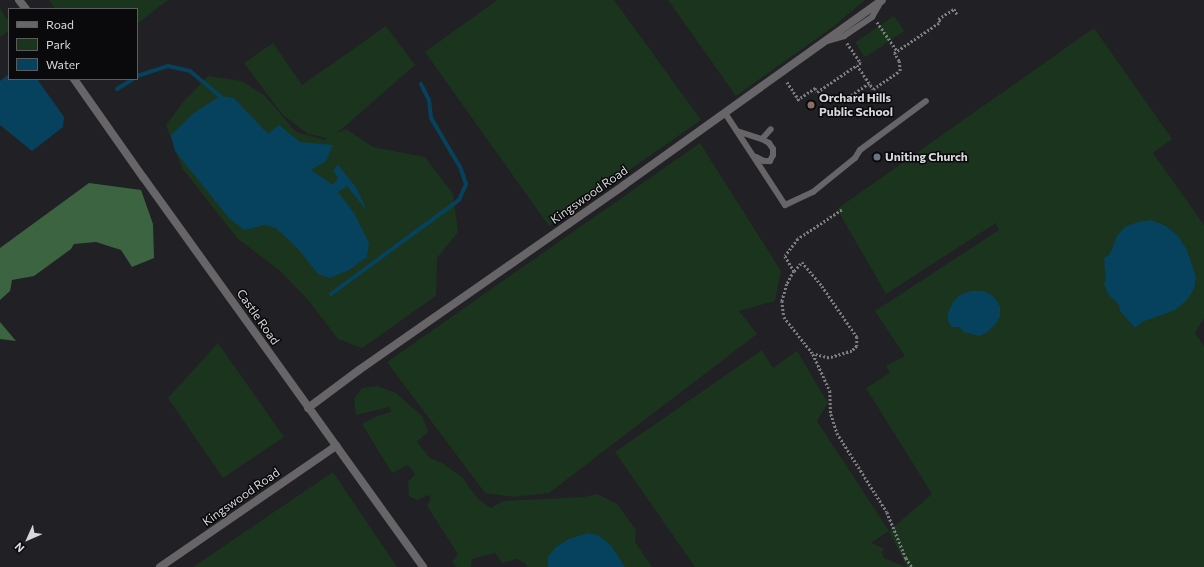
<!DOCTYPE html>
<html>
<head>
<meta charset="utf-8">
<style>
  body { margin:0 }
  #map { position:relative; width:1204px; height:567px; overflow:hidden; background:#202025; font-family:Commissioner,sans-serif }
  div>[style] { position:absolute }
  .green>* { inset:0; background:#1b341d; transform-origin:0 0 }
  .forest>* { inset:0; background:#3d6440 }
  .water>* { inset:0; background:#06425d }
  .stream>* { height:4px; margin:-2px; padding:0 2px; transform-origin:2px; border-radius:2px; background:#06425d }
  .path>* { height:2.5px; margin-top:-1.25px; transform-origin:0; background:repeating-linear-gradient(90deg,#7e7d82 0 2px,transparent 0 4px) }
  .lane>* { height:6px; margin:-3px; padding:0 3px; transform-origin:3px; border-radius:3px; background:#686568 }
  .street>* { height:8px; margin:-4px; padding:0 4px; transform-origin:4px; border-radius:4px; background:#686568 }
  .dots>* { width:11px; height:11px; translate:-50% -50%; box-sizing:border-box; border:2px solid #0a0a0c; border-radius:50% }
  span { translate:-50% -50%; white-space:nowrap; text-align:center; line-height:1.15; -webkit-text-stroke:3px #0a0a0c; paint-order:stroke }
  .poi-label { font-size:12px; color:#d8d7db; font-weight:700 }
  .left { translate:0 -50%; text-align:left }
  .street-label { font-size:12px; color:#d8d7db }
  .legend { position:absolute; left:8px; top:8px; width:130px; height:72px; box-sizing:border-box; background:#0a0a0c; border:1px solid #5c5c5f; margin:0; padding:5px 7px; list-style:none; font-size:12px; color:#d8d7db }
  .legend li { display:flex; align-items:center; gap:8px; height:20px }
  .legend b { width:20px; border:1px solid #5c5c5f }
  .north { position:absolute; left:8px; top:519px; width:40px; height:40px; -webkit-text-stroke:3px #0a0a0c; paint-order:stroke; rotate:225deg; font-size:11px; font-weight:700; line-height:16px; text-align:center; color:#d8d7db }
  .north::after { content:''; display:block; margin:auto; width:14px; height:18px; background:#d8d7db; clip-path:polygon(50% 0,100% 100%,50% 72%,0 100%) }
</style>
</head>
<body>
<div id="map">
  <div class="green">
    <i style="clip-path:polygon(49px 0,168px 0,137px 24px,137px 9px,55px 9px)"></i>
    <i style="clip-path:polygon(497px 0,614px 0,701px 120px,549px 226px,425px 52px)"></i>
    <i style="clip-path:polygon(668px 0,865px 0,833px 27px,736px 96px)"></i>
    <i style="clip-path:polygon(0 9px,9px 22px,9px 31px,0 37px)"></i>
    <i style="left:894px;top:16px;width:18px;height:47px;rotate:56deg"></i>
    <i style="clip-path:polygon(386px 26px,415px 65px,336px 134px,346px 129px,373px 147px,425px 157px,453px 194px,458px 232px,437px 258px,436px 296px,362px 348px,338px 339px,309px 301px,279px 270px,237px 238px,182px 168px,166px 125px,184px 101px,208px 76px,242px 81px,265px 96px,296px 132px,325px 140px,327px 138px,308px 134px,282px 114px,244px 63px,273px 43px,302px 85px)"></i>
    <i style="clip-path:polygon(1094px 28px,1172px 139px,1153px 153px,1204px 225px,1204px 318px,1195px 333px,1204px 346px,1204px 567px,907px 567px,889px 531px,871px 543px,885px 549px,881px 552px,884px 558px,906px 567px,695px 567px,615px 452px,762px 350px,773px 368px,797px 351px,828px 403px,817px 421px,889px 531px,932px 494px,866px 388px,890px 373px,886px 366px,905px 356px,875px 311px,999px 230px,996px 223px,886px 294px,837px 209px)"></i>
    <i style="clip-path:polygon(700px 143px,781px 271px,775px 301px,739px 311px,757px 334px,549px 493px,514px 497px,485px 493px,387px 362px)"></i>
    <i style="clip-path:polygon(218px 343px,284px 437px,223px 478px,168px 398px)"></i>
    <i style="clip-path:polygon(377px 386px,396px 393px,422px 416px,428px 432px,417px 442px,430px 458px,442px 463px,462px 477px,478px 499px,491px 508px,503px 501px,583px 497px,597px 494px,617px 504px,636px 530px,635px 542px,652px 567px,527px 567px,526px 564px,517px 559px,502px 563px,495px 553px,472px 559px,471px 567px,457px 567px,452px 562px,458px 554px,427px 506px,431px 498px,428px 495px,417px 500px,409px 496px,408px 482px,415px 474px,408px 465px,392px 473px,362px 424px,380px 415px,391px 412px,389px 407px,356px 415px,354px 399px,362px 388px)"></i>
    <i style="clip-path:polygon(333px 472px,397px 567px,193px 567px)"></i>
  </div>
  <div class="forest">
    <i style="clip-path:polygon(89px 183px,141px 190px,153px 224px,154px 258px,132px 267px,121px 250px,96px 242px,74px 244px,71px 249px,34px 276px,12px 280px,10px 291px,0 300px,0 248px)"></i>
    <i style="clip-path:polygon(0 322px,16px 341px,0 339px)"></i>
  </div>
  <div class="water">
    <i style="clip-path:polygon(9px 74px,9px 79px,37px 79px,64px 117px,63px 127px,32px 151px,0 125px,0 81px)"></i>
    <i style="clip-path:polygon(220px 96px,234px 98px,268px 134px,279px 125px,300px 142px,333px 145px,326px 161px,311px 170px,333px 185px,338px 178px,333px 170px,338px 165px,356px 187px,367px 211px,347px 186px,338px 192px,354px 213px,369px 243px,367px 257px,349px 270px,330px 278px,318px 274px,299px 250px,276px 228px,265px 225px,244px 230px,229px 218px,175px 151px,171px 135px,194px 113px)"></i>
    <i style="clip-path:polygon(1151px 220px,1166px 226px,1178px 236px,1187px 250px,1196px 277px,1194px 289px,1187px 300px,1175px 310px,1142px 322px,1135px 328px,1120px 311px,1119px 305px,1108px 294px,1104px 283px,1106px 279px,1104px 258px,1110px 254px,1117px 236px,1125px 227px,1138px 222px)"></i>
    <i style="clip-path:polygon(971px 291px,984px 291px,993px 296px,1000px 306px,1000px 316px,995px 325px,986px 333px,979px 336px,964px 332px,959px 327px,952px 327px,948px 321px,948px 313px,953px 302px,960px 295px)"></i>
    <i style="clip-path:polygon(588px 533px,598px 535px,610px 544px,625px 567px,548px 567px,548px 557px,556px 547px,569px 539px)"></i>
  </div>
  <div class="stream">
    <i style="left:137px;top:76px;width:33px;rotate:-18deg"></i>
    <i style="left:168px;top:66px;width:23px;rotate:13deg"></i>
    <i style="left:190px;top:71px;width:39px;rotate:40deg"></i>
    <i style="left:117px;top:89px;width:19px;rotate:-32deg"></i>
    <i style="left:331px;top:294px;width:159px;rotate:-36.3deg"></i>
    <i style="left:459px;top:200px;width:17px;rotate:-66deg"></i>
    <i style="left:466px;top:184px;width:18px;rotate:-109deg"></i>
    <i style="left:460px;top:167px;width:57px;rotate:-120.6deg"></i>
    <i style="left:431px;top:118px;width:18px;rotate:-96deg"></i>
    <i style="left:429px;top:100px;width:18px;rotate:-117deg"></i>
  </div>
  <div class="path">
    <i style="left:877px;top:22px;width:35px;rotate:55deg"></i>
    <i style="left:847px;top:43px;width:24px;rotate:55deg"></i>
    <i style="left:861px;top:63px;width:4px;rotate:153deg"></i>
    <i style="left:787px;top:82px;width:22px;rotate:56deg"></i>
    <i style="left:797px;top:100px;width:22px;rotate:-34deg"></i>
    <i style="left:815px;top:88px;width:4px;rotate:63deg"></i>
    <i style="left:817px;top:92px;width:48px;rotate:-34deg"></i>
    <i style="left:857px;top:65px;width:29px;rotate:56deg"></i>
    <i style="left:873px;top:89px;width:32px;rotate:-34deg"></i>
    <i style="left:900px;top:71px;width:10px;rotate:-96deg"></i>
    <i style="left:899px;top:61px;width:9px;rotate:-122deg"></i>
    <i style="left:894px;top:53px;width:55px;rotate:-34deg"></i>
    <i style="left:940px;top:22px;width:4px;rotate:-124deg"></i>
    <i style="left:938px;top:19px;width:19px;rotate:-32deg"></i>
    <i style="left:954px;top:9px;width:6px;rotate:59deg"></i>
    <i style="left:841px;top:102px;width:34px;rotate:-34deg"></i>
    <i style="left:842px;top:210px;width:53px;rotate:146.6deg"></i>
    <i style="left:798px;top:239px;width:21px;rotate:127deg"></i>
    <i style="left:785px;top:256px;width:17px;rotate:59deg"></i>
    <i style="left:794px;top:271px;width:15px;rotate:118deg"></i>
    <i style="left:787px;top:284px;width:18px;rotate:106deg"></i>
    <i style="left:782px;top:301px;width:16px;rotate:83deg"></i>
    <i style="left:784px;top:317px;width:47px;rotate:51.9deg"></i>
    <i style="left:813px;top:354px;width:41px;rotate:65.3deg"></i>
    <i style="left:830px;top:391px;width:23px;rotate:88deg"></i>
    <i style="left:831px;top:414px;width:20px;rotate:72deg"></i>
    <i style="left:837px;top:433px;width:93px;rotate:57.7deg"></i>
    <i style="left:887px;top:512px;width:50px;rotate:67.6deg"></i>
    <i style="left:906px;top:558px;width:11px;rotate:56deg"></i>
    <i style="left:794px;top:271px;width:12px;rotate:-48deg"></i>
    <i style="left:802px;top:262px;width:31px;rotate:50deg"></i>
    <i style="left:822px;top:286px;width:62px;rotate:55.5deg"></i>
    <i style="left:857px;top:337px;width:9px;rotate:90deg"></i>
    <i style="left:857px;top:346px;width:7px;rotate:135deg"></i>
    <i style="left:852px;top:351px;width:24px;rotate:163deg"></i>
    <i style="left:829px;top:358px;width:16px;rotate:-166deg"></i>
  </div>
  <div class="lane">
    <i style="left:827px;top:41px;width:18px;rotate:-16deg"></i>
    <i style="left:844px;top:36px;width:34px;rotate:-34deg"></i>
    <i style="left:872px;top:17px;width:16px;rotate:-60deg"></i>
    <i style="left:725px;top:113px;width:110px;rotate:56.9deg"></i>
    <i style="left:785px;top:205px;width:31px;rotate:-25deg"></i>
    <i style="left:813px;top:192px;width:54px;rotate:-39deg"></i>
    <i style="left:855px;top:158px;width:9px;rotate:-58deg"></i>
    <i style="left:860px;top:150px;width:82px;rotate:-36.6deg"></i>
    <i style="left:737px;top:131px;width:26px;rotate:18deg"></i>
    <i style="left:762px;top:139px;width:8px;rotate:30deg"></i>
    <i style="left:769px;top:143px;width:7px;rotate:56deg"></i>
    <i style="left:773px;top:149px;width:6px;rotate:90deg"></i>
    <i style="left:773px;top:155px;width:7px;rotate:117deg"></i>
    <i style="left:770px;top:161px;width:6px;rotate:180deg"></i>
    <i style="left:764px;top:161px;width:9px;rotate:-153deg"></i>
    <i style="left:762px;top:139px;width:13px;rotate:-48deg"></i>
  </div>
  <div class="street">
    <i style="left:19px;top:0;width:11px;rotate:52deg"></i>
    <i style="left:74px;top:79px;width:120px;rotate:54.9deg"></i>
    <i style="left:143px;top:177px;width:480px;rotate:54.3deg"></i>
    <i style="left:308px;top:408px;width:64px;rotate:-36.7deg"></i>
    <i style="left:359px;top:370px;width:323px;rotate:-34.9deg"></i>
    <i style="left:624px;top:185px;width:317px;rotate:-35.6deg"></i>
    <i style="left:160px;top:567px;width:214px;rotate:-34.5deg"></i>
  </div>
  <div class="dots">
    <i style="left:811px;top:105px;background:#8d6e63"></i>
    <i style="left:877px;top:157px;background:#6b7280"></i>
  </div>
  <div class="poi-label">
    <span class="left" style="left:819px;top:105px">Orchard Hills<br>Public School</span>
    <span class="left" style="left:885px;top:157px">Uniting Church</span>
  </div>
  <div class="street-label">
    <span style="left:589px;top:195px;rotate:-35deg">Kingswood Road</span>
    <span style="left:258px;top:317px;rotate:55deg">Castle Road</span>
    <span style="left:241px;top:497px;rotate:-35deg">Kingswood Road</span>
  </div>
  <ul class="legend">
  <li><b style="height:5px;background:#686568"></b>Road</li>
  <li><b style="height:11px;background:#1b341d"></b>Park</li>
  <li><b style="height:11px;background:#06425d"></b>Water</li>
  </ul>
  <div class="north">N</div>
</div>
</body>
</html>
